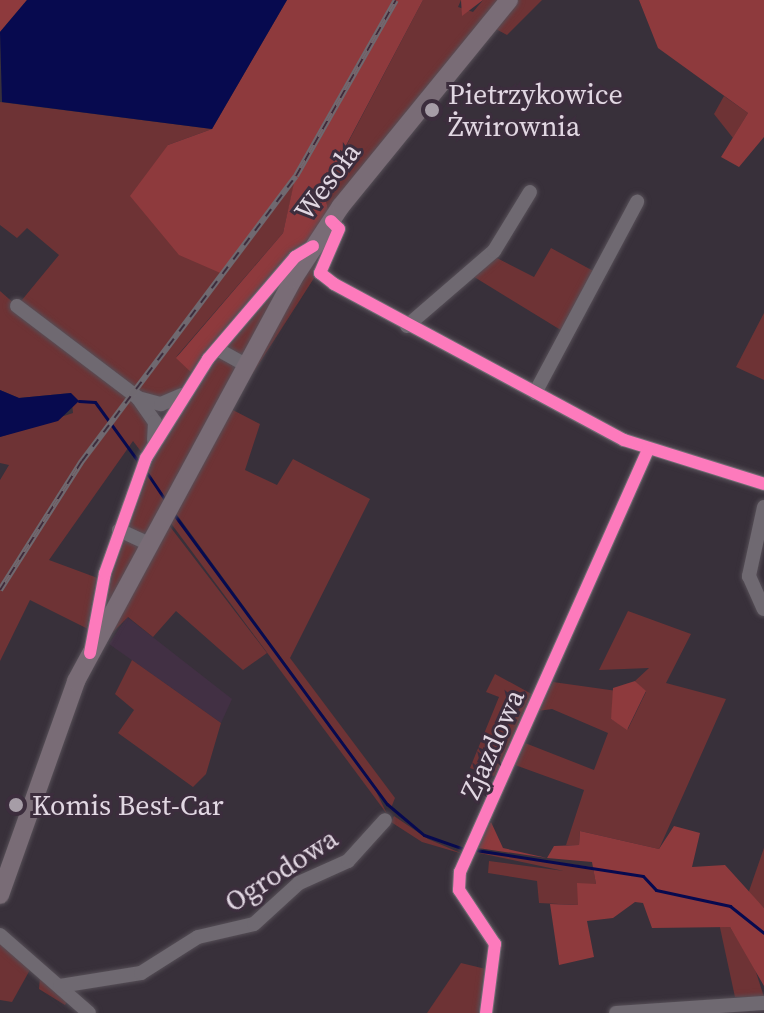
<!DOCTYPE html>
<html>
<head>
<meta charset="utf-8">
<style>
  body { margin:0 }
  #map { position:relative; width:764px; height:1013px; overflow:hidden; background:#38303a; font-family:"Source Serif 4",serif }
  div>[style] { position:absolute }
  .built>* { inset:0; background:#423044 }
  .green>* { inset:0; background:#6e3335 }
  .forest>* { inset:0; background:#8e3a3d }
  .water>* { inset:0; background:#070a4f }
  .stream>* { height:3px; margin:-1.5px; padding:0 1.5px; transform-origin:1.5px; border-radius:1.5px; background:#070a4f }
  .roads { filter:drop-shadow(0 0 2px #564f57) drop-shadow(0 0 2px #564f57) }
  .minor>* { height:14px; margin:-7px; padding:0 7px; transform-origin:7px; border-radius:7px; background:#6f6971 }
  .major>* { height:18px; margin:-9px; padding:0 9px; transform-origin:9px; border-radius:9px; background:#796c76 }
  .rail>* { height:6px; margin-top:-3px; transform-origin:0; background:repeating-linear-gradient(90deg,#3c2d3d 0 9px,#6f6970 0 18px); box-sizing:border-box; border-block:2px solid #6f6970 }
  .cycleway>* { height:12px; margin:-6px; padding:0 6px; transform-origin:6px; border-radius:6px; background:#fd7abc }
  .dots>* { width:22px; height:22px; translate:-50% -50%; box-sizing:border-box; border:4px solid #3c2d3d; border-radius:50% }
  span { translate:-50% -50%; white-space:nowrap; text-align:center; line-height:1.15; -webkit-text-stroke:6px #3c2d3d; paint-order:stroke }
  .poi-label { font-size:28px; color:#e1d7e2 }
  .left { translate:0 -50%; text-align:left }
  .street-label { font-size:28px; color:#e1d7e2 }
</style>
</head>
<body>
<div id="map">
  <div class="built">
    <i style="clip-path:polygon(127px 617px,232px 699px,221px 723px,109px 644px)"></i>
  </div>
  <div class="green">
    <i style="clip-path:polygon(423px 0,461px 0,458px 7px,473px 12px,483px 0,509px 0,331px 221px,323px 190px)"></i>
    <i style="clip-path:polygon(517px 0,542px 0,507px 35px,494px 28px)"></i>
    <i style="clip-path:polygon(724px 96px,748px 113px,733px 138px,714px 114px)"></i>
    <i style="clip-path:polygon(evenodd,0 102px,212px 129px,168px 145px,296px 176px,283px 233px,176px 357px,295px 257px,90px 653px,90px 630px,30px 600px,0 661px,0 480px,9px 465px,0 463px,0 437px,73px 413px,71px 393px,19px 398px,0 390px,0 291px,17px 306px,59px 255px,27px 228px,17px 238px,0 225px,0 102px,138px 398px,173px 402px,155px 434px,138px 398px,0 102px,133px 441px,146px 458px,103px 580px,49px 560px,133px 441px)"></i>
    <i style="clip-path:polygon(331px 230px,316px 275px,235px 401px,296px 288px)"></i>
    <i style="clip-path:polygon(551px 248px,597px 273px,564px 332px,471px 275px,493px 256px,534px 277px)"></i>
    <i style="clip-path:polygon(764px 313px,764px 380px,736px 367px)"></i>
    <i style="clip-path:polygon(231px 409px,260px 424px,245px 470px,277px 485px,293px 459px,370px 499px,290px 658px,395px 798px,391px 808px,175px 512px)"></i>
    <i style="clip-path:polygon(174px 515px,373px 785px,387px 814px,170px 522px)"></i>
    <i style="clip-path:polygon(168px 524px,267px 653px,243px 670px,176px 611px,153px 637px,128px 617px,112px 633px)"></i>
    <i style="clip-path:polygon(628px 611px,691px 634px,666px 683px,726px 699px,659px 849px,580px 831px,579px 845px,566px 845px,584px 790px,515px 765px,525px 743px,594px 770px,608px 733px,552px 709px,538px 711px,553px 682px,617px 691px,611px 719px,628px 729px,646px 692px,635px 681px,649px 668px,599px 670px)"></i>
    <i style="clip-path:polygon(132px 660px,221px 723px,206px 774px,193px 787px,118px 733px,134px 710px,115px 694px)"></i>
    <i style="clip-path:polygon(495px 674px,537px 697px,496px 777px,470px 768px,499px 697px,486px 692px)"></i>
    <i style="clip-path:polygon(394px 816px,428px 839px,463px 854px,422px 842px,391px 822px)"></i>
    <i style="clip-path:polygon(764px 848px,764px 908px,748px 894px)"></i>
    <i style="clip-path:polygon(470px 851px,593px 867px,596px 884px,578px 905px,539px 903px,537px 881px,488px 873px,489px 861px,564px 871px)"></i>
    <i style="clip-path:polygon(719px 923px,730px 927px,754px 966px,764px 997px,735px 997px)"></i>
    <i style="clip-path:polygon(0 944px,31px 968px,12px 1002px,0 1000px)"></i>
    <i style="clip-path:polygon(461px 963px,490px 970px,483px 1013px,427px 1013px)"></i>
    <i style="clip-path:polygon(40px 977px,67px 1002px,65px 1005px,39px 989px)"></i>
  </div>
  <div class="forest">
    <i style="clip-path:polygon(0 0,27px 0,0 32px)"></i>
    <i style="clip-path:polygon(287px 0,423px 0,323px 189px,331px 221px,196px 377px,176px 358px,283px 233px,295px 178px,225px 275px,179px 255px,130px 196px,168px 145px,212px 129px)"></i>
    <i style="clip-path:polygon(461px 0,483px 0,462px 16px)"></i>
    <i style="clip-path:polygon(639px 0,764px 0,764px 137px,739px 167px,721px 157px,748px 113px,658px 48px)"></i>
    <i style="clip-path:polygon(635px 681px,646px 691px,627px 730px,611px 719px,613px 688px)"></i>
    <i style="clip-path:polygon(491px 822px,503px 848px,547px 858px,554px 846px,579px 845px,580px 831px,659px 849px,674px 826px,700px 833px,692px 867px,725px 865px,764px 908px,764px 986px,730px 927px,652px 928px,643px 903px,635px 902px,613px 918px,587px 921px,594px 957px,559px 965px,550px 904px,578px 905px,577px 883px,596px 884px,592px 862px,547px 858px,471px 847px)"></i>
  </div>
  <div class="water">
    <i style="clip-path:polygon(27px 0,287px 0,212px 129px,2px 102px,0 32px)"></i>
    <i style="clip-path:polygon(0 390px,19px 398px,71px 393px,79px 401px,58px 421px,0 437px)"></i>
  </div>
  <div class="stream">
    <i style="left:79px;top:401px;width:16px;rotate:4deg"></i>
    <i style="left:95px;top:402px;width:77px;rotate:54deg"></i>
    <i style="left:147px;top:473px;width:32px;rotate:56deg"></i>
    <i style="left:173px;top:513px;width:361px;rotate:53.7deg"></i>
    <i style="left:387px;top:804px;width:48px;rotate:40deg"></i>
    <i style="left:424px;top:835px;width:42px;rotate:19.3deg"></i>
    <i style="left:475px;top:850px;width:170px;rotate:8.8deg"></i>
    <i style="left:643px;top:876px;width:19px;rotate:47deg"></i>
    <i style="left:656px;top:890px;width:76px;rotate:12.2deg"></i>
    <i style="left:730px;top:906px;width:43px;rotate:38.5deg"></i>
  </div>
  <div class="roads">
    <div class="minor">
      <i style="left:331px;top:221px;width:11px;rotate:45deg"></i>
      <i style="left:339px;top:229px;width:48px;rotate:113.4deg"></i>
      <i style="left:320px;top:273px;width:18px;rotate:38deg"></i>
      <i style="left:334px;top:284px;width:329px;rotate:28.3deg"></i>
      <i style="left:624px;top:440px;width:147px;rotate:17.4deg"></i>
      <i style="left:17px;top:306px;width:152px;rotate:37.2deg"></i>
      <i style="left:138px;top:398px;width:24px;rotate:15deg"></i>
      <i style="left:161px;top:404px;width:23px;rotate:-23deg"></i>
      <i style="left:407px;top:326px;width:115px;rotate:-40.8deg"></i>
      <i style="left:494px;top:251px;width:69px;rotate:-58.6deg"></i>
      <i style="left:217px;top:349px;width:33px;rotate:29deg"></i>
      <i style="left:535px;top:393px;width:217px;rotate:-61.9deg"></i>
      <i style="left:138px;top:398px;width:29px;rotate:55deg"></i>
      <i style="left:155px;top:422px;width:18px;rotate:93deg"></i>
      <i style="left:764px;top:507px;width:71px;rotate:102.3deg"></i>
      <i style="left:749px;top:576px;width:36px;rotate:66deg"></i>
      <i style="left:119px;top:530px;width:33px;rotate:25deg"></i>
      <i style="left:90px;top:653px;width:81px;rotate:-79.4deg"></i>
      <i style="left:105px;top:573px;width:122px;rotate:-70.4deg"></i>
      <i style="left:146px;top:458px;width:117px;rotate:-57.9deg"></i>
      <i style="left:208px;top:359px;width:134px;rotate:-49.5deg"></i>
      <i style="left:295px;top:257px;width:21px;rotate:-31deg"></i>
      <i style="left:0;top:935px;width:118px;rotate:41.2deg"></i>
      <i style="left:60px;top:986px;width:82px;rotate:-9.1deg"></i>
      <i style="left:141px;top:973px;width:67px;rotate:-32.3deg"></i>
      <i style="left:198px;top:937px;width:57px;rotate:-13.1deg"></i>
      <i style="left:254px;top:924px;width:61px;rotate:-42.3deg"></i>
      <i style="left:299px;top:883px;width:54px;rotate:-24.2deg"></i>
      <i style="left:348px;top:861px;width:55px;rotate:-47.9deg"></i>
      <i style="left:486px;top:1013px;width:70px;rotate:-82.6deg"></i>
      <i style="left:495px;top:944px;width:65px;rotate:-123.7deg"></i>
      <i style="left:459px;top:890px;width:18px;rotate:-87deg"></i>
      <i style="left:460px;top:872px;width:462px;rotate:-66deg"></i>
      <i style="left:616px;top:1013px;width:148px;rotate:-3.9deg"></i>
    </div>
    <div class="major">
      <i style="left:0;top:895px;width:227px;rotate:-70.4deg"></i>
      <i style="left:76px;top:681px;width:457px;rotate:-61.6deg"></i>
      <i style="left:293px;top:279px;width:87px;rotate:-56.7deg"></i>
      <i style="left:341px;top:206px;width:266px;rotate:-50.8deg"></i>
    </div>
  </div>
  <div class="rail">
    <i style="left:0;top:590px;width:153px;rotate:-57.6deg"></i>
    <i style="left:82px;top:461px;width:356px;rotate:-53.1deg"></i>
    <i style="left:296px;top:176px;width:202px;rotate:-60.4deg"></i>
  </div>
  <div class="cycleway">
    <i style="left:331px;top:221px;width:11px;rotate:45deg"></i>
    <i style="left:339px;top:229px;width:48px;rotate:113.4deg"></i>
    <i style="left:320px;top:273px;width:18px;rotate:38deg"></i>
    <i style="left:334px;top:284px;width:329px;rotate:28.3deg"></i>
    <i style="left:624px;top:440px;width:147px;rotate:17.4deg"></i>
    <i style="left:90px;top:653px;width:81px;rotate:-79.4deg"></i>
    <i style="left:105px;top:573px;width:122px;rotate:-70.4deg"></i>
    <i style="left:146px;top:458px;width:117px;rotate:-57.9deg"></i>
    <i style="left:208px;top:359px;width:134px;rotate:-49.5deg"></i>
    <i style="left:295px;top:257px;width:21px;rotate:-31deg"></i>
    <i style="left:486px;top:1013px;width:70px;rotate:-82.6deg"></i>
    <i style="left:495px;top:944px;width:65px;rotate:-123.7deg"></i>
    <i style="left:459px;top:890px;width:18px;rotate:-87deg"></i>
    <i style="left:460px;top:872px;width:462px;rotate:-66deg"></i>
  </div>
  <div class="dots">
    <i style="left:432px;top:110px;background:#a69da7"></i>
    <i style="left:16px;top:805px;background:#a69da7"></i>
  </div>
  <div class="poi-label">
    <span class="left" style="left:448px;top:110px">Pietrzykowice<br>Żwirownia</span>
    <span class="left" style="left:32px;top:805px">Komis Best-Car</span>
  </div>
  <div class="street-label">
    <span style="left:327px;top:181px;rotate:-53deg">Wesoła</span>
    <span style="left:492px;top:744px;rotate:-66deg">Zjazdowa</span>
    <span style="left:281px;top:870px;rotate:-33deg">Ogrodowa</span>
  </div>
</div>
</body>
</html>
